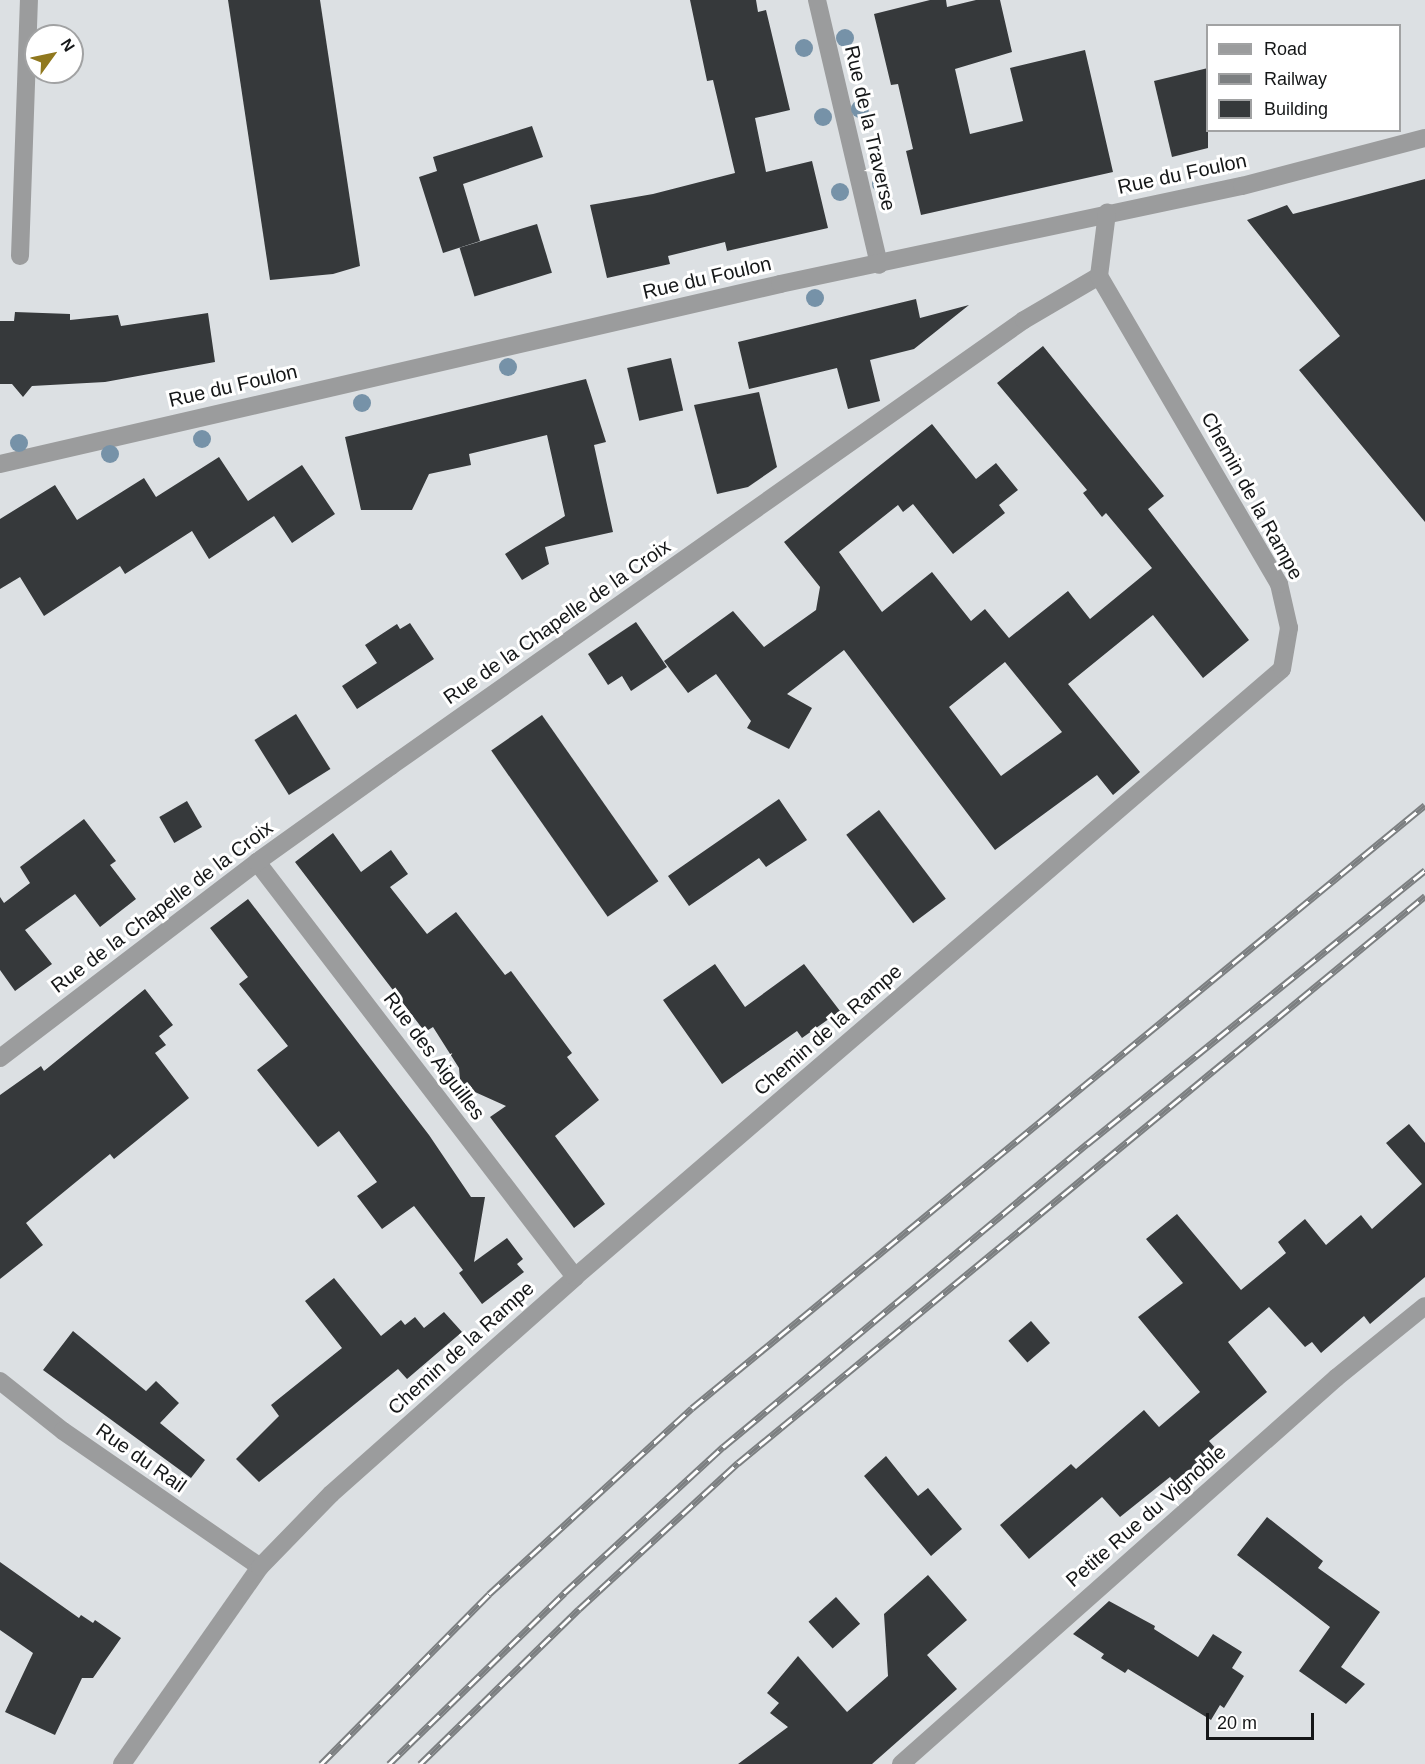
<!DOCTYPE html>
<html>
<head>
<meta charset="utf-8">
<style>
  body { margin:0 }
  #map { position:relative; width:1425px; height:1764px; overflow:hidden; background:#dce0e3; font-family:Helvetica,sans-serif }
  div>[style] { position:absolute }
  .building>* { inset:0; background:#36393b; transform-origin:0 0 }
  .street>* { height:18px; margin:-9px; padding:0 9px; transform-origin:9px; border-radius:9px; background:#9b9c9d }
  .rail>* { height:7px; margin-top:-3.5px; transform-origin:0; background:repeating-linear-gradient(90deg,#fff 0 14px,#7c7f81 0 28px); box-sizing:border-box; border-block:2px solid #7c7f81 }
  .trees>* { width:18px; height:18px; margin:-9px; border-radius:50%; background:#7692a8 }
  span { translate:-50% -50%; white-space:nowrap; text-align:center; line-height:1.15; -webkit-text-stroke:6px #fff; paint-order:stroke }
  .street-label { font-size:20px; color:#151718 }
  .legend { position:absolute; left:1206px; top:24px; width:195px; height:108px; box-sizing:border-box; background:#fff; border:2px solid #a1a2a3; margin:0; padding:8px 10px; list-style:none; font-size:18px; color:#151718 }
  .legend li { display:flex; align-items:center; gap:12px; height:30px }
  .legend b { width:30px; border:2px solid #a1a2a3 }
  .north { position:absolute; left:24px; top:24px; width:60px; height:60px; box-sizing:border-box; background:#fff; border:2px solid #a1a2a3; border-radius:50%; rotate:57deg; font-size:16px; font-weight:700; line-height:24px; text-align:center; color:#151718 }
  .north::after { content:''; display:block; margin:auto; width:21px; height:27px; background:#90781e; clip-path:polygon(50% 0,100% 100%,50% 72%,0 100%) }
  .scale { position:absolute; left:1206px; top:1713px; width:108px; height:27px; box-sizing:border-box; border:3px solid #151718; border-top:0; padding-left:8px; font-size:18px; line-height:21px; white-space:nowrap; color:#151718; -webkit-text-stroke:4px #fff; paint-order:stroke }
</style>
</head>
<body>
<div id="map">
  <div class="building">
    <i style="clip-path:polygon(228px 0,320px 0,360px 266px,333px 274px,270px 280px)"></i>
    <i style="clip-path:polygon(690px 0,756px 0,758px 12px,766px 10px,790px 110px,755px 118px,766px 172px,812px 161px,828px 228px,727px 251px,725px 242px,668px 256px,670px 264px,607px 278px,590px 205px,653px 194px,735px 173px,713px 80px,707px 81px)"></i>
    <i style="clip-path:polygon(930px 0,946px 0,947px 7px,976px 0,1000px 0,1012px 52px,955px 69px,970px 134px,1023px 121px,1010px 68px,1085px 50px,1113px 172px,921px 215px,906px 151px,913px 149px,898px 84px,891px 85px,874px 14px)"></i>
    <i style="clip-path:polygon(1208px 68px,1208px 148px,1172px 157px,1154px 81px)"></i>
    <i style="clip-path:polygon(532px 126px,543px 157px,463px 184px,480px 241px,443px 253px,419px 177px,437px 171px,433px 157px)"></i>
    <i style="clip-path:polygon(1425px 179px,1425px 522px,1299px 370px,1340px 336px,1247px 220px,1287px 205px,1293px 214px)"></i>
    <i style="left:537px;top:224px;width:51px;height:81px;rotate:73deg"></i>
    <i style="clip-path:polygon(916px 299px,920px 318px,969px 305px,914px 349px,870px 360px,880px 401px,848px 409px,837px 368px,749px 389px,738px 342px)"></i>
    <i style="clip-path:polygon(15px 312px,70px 314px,70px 320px,118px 315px,121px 326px,208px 313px,215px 362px,105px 382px,32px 386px,23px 397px,12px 384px,0 384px,0 321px,14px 321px)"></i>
    <i style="clip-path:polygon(evenodd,1043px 346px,1164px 496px,1148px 509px,1249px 640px,1203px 678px,1153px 615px,1068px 684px,1140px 772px,1113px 795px,1097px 775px,995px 850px,844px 650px,787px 694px,812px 708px,789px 749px,747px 728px,751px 721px,716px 674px,688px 693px,664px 661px,733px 611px,764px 647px,816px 610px,820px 587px,784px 542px,932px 424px,976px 479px,996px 463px,1018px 490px,999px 505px,1005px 513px,953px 554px,913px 504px,903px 512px,898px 505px,839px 552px,882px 612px,932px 572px,971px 621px,985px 609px,1009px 638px,1068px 591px,1090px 619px,1152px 568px,1106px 513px,1102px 517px,1083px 493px,1087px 490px,997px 383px,1043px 346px,1005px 662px,1062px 732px,1001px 776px,949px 707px,1005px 662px)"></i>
    <i style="left:671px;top:358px;width:54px;height:45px;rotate:77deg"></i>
    <i style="clip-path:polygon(586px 379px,606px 442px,594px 445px,613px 532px,545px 547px,549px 564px,522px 580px,505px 554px,565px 516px,547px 435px,469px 454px,471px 465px,429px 474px,412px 510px,361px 510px,345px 437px)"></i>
    <i style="clip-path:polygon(759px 392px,777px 467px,748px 487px,717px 494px,694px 405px)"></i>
    <i style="clip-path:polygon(219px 457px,248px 501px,302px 465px,335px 514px,292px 543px,274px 516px,209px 559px,192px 531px,125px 574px,120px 566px,44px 616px,20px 577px,0 589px,0 519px,55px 485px,77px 520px,144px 478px,156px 497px)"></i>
    <i style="clip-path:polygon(636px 622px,667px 667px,631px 691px,622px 676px,608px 685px,588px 654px)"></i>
    <i style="clip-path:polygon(410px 623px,434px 659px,357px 709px,342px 686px,377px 663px,365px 645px,397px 624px,400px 629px)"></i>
    <i style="left:296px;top:714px;width:65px;height:49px;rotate:58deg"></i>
    <i style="left:542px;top:715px;width:203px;height:62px;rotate:55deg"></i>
    <i style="clip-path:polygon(779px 799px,807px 840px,766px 867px,759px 858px,689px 906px,668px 876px)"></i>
    <i style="left:187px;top:801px;width:30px;height:32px;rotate:60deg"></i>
    <i style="left:879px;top:810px;width:111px;height:41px;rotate:53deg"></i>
    <i style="clip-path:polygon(84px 819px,116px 861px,110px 865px,136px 899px,100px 927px,75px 894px,25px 930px,52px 964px,15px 991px,0 970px,0 897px,4px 903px,30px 883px,20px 867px)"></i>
    <i style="clip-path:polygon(333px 833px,361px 872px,391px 850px,408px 874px,390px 887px,427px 934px,456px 912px,505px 975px,511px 971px,572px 1053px,567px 1057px,599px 1100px,555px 1136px,605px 1204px,574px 1228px,490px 1117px,506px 1106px,466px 1088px,460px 1080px,459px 1068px,433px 1027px,425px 1032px,295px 862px)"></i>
    <i style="clip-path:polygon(248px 899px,429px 1135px,471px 1197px,485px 1197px,474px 1262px,507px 1238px,523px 1259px,517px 1264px,524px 1272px,482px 1304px,459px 1273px,463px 1270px,414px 1206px,382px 1229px,357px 1196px,377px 1182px,339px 1131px,318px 1147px,257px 1070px,288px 1046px,239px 984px,248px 977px,210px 928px)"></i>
    <i style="clip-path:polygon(715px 964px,745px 1007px,804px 964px,840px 1011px,802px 1038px,797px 1031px,722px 1084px,663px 1000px)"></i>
    <i style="clip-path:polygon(145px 989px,173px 1025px,159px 1036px,166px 1045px,155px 1053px,189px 1098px,114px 1159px,110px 1154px,26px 1223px,43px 1245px,0 1279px,0 1095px,41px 1066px,44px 1071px)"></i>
    <i style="clip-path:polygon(1409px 1124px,1425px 1143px,1425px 1277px,1370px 1324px,1364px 1316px,1321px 1353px,1312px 1342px,1305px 1347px,1269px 1307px,1228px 1342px,1267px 1392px,1209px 1441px,1217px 1450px,1177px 1485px,1170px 1477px,1120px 1517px,1102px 1497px,1029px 1559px,1000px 1525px,1071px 1464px,1076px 1469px,1144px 1410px,1159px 1427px,1200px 1392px,1138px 1317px,1183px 1283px,1146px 1239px,1177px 1214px,1241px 1290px,1286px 1253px,1278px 1242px,1305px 1219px,1326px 1245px,1361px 1215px,1372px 1229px,1422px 1184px,1386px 1143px)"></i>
    <i style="clip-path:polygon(334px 1278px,381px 1336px,401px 1320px,405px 1325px,415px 1317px,424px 1328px,444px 1312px,462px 1332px,407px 1379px,398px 1369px,259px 1482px,236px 1459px,279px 1416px,271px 1405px,342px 1348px,305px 1301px)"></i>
    <i style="left:1031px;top:1321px;width:29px;height:30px;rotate:49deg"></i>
    <i style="clip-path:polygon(73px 1331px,146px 1391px,156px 1381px,179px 1403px,160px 1423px,205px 1460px,191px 1478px,43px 1370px)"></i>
    <i style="clip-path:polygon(886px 1456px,918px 1496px,928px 1488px,962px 1529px,931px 1556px,864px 1476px)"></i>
    <i style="clip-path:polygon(1267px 1517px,1323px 1561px,1318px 1568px,1380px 1612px,1341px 1667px,1365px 1684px,1346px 1704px,1299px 1671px,1330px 1627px,1237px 1555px)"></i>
    <i style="clip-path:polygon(0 1562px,79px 1618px,81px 1615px,93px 1623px,95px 1620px,121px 1638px,93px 1678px,82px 1678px,55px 1735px,5px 1712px,33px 1653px,0 1630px)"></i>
    <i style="clip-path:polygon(928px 1575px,967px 1620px,927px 1655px,957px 1689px,872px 1764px,738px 1764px,788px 1727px,770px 1713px,779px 1703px,767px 1693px,798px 1656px,847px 1712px,888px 1676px,884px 1614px)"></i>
    <i style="left:836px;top:1597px;width:36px;height:37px;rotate:48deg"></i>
    <i style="clip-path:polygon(1109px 1601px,1155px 1626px,1154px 1629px,1198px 1657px,1213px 1634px,1242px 1652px,1232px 1668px,1244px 1676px,1224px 1708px,1220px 1705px,1211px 1720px,1128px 1669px,1125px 1673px,1101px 1658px,1104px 1654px,1073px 1634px)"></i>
  </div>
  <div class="street">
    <i style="left:817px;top:0;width:272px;rotate:76.8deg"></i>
    <i style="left:20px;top:256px;width:256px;rotate:-88deg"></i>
    <i style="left:0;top:464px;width:800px;rotate:-12.99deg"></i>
    <i style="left:780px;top:284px;width:472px;rotate:-12deg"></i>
    <i style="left:1242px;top:186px;width:189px;rotate:-14.7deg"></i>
    <i style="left:257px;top:862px;width:523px;rotate:52.54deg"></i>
    <i style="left:0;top:1058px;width:323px;rotate:-37.3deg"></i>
    <i style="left:257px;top:862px;width:165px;rotate:-35.6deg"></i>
    <i style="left:391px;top:766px;width:774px;rotate:-35.17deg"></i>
    <i style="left:1024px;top:320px;width:87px;rotate:-30.4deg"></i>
    <i style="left:1099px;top:276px;width:64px;rotate:-82.8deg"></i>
    <i style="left:0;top:1381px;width:80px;rotate:38.4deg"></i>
    <i style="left:63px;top:1431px;width:239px;rotate:34.6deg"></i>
    <i style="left:122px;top:1764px;width:241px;rotate:-55deg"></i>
    <i style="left:260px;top:1567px;width:102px;rotate:-45.8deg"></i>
    <i style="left:331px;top:1494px;width:327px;rotate:-41.6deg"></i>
    <i style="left:575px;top:1277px;width:932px;rotate:-40.69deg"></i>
    <i style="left:1282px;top:669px;width:42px;rotate:-80.3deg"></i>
    <i style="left:1289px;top:628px;width:45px;rotate:-102.8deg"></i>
    <i style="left:1279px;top:584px;width:357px;rotate:-120.3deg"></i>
    <i style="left:901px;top:1764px;width:582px;rotate:-41.58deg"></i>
    <i style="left:1336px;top:1378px;width:114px;rotate:-39deg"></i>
  </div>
  <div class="rail">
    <i style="left:321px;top:1764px;width:239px;rotate:-45.3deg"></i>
    <i style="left:489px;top:1594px;width:275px;rotate:-42.5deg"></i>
    <i style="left:692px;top:1408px;width:949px;rotate:-39.44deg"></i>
    <i style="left:389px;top:1764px;width:245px;rotate:-44.3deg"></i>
    <i style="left:564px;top:1593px;width:216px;rotate:-42.6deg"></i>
    <i style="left:723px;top:1447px;width:474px;rotate:-39.8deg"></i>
    <i style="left:1087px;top:1144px;width:435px;rotate:-39deg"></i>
    <i style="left:420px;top:1764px;width:222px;rotate:-44.3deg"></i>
    <i style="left:579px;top:1609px;width:216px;rotate:-42.6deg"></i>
    <i style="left:738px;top:1463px;width:891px;rotate:-39.53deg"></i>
  </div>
  <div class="trees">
    <i style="left:845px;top:38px"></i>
    <i style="left:804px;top:48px"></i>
    <i style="left:860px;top:109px"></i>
    <i style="left:823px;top:117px"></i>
    <i style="left:881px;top:184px"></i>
    <i style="left:840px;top:192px"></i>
    <i style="left:815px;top:298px"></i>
    <i style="left:508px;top:367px"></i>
    <i style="left:362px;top:403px"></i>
    <i style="left:202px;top:439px"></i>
    <i style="left:19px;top:443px"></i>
    <i style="left:110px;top:454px"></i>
  </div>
  <div class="street-label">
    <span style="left:870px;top:128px;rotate:77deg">Rue de la Traverse</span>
    <span style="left:1182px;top:174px;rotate:-12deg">Rue du Foulon</span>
    <span style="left:707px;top:278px;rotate:-13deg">Rue du Foulon</span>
    <span style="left:233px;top:386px;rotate:-13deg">Rue du Foulon</span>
    <span style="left:1252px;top:496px;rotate:61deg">Chemin de la Rampe</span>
    <span style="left:557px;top:622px;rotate:-35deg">Rue de la Chapelle de la Croix</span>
    <span style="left:162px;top:907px;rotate:-37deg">Rue de la Chapelle de la Croix</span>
    <span style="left:828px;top:1030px;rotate:-41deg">Chemin de la Rampe</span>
    <span style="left:434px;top:1056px;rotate:53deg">Rue des Aiguilles</span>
    <span style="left:461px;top:1348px;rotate:-42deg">Chemin de la Rampe</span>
    <span style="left:141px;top:1458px;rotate:35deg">Rue du Rail</span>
    <span style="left:1146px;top:1516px;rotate:-41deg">Petite Rue du Vignoble</span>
  </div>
  <ul class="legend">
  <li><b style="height:8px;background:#9b9c9d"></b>Road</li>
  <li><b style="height:8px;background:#7c7f81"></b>Railway</li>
  <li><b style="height:16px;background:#36393b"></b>Building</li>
  </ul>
  <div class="north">N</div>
  <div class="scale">20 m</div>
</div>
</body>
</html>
